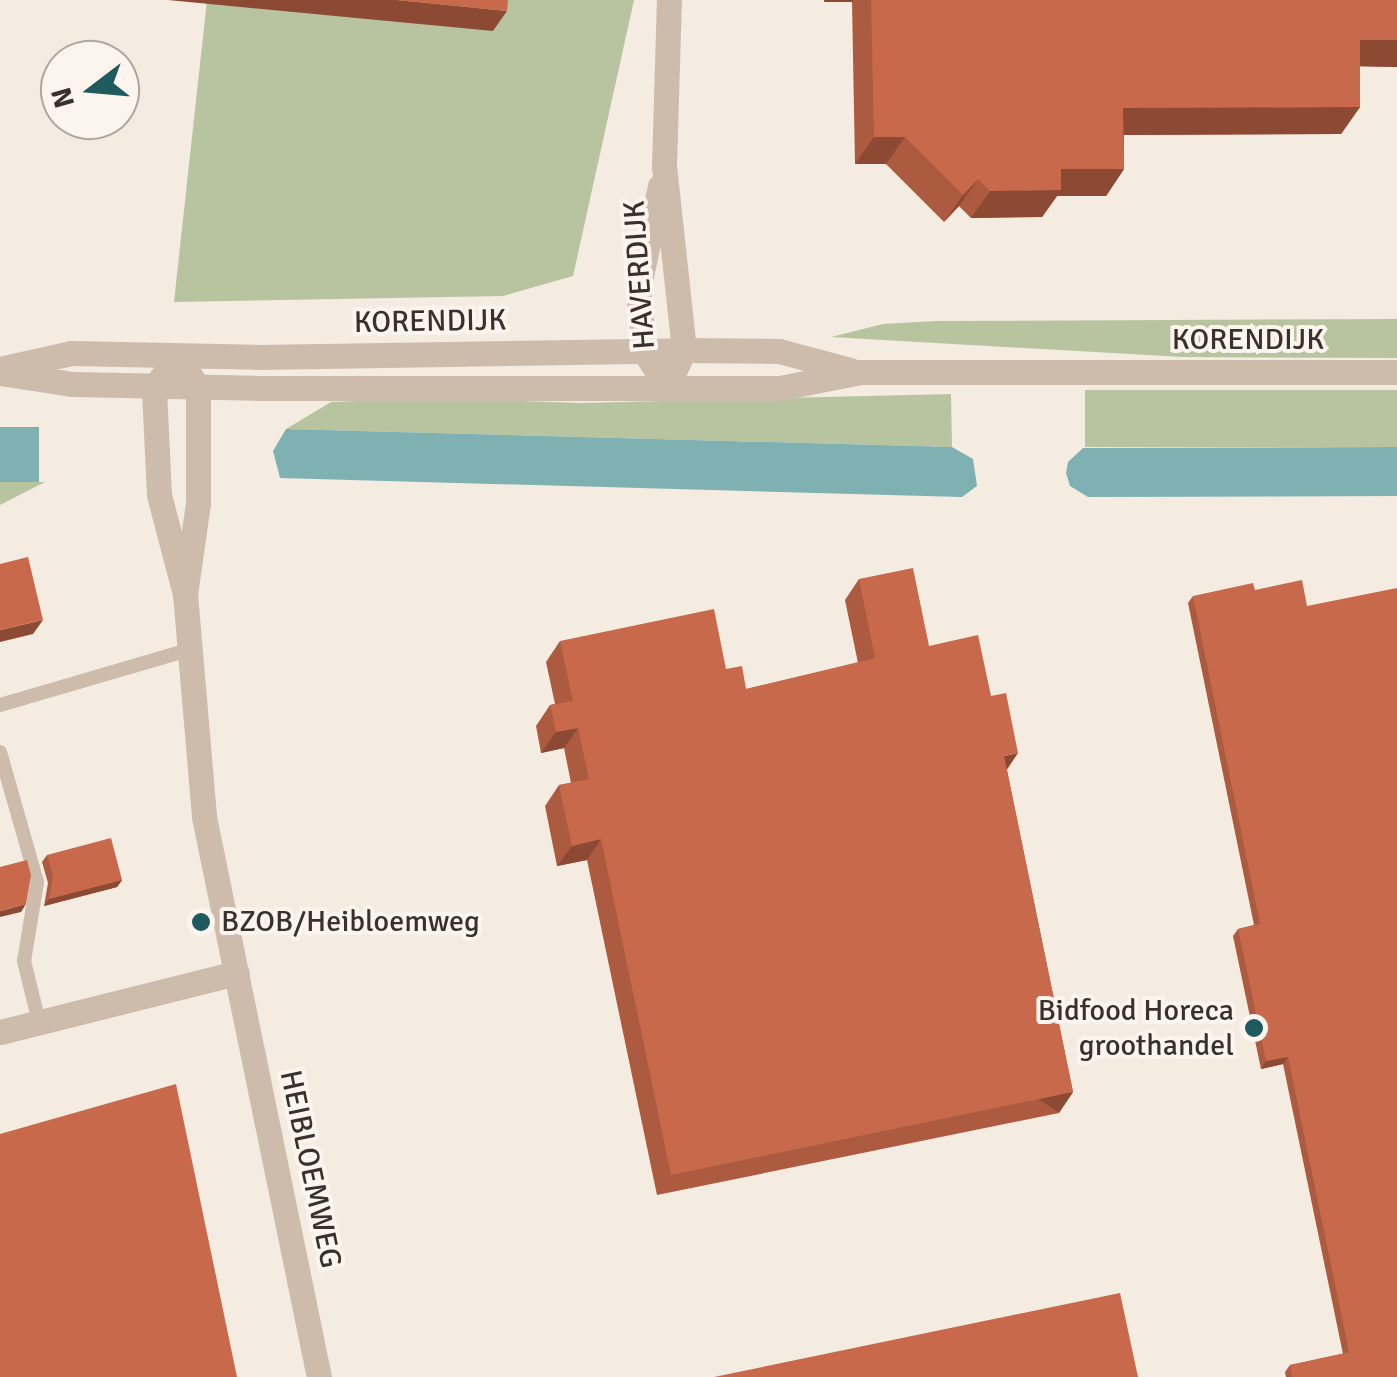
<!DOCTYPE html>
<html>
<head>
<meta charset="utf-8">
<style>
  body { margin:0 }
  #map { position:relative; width:1397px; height:1377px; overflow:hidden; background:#f4ebe1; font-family:Signika,sans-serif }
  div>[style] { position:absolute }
  .green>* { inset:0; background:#b8c4a0; transform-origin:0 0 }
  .water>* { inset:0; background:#7fb0b2; transform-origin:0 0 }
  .service>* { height:14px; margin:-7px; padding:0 7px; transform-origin:7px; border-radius:7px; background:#cdbbac }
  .minor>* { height:25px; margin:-12.5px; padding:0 12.5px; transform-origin:12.5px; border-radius:12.5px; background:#cdbbac }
  .tertiary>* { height:25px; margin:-12.5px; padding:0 12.5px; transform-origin:12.5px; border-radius:12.5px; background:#cdbbac }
  .wall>* { inset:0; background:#ac5a40 }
  .shaded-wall>* { inset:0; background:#8c4a34; transform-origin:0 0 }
  .building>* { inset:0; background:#c8694b }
  .dots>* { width:28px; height:28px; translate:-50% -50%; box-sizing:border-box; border:5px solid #fbf5ee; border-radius:50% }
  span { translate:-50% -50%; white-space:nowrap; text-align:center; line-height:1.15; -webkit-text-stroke:8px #fbf5ee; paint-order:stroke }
  .street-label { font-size:30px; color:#3b302b }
  .poi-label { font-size:30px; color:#3b302b }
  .left { translate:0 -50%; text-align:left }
  .right { translate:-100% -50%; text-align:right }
  .north { position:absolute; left:40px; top:40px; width:100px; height:100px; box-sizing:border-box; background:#fbf5ee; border:2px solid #aea6a0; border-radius:50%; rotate:254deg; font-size:28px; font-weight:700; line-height:40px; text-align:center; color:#3b302b }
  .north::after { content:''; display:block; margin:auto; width:35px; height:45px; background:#1f5a5e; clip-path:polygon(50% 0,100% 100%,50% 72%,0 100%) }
</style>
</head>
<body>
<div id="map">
  <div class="green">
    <i style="clip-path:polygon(207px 0,634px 0,573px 276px,503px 296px,174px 302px)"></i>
    <i style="clip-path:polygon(1397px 319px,1397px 358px,1183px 357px,831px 337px,883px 324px,936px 321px)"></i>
    <i style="left:1397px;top:390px;width:57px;height:312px;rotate:90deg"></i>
    <i style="clip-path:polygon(951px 394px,952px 447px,286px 429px,331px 402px,432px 398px,581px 403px)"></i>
    <i style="clip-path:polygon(0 482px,45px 482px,0 505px)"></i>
  </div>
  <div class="water">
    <i style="left:0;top:427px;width:39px;height:55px"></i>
    <i style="clip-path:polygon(286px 429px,952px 447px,973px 459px,977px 486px,962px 497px,280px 478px,273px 451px)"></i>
    <i style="clip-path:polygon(1397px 447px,1397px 496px,1088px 497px,1070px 486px,1066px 473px,1068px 462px,1083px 448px)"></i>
  </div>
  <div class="service">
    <i style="left:0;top:705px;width:196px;rotate:-16.3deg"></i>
    <i style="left:0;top:752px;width:135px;rotate:74.1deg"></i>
    <i style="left:37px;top:882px;width:80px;rotate:99.3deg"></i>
    <i style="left:24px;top:961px;width:63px;rotate:76.2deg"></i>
  </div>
  <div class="minor">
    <i style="left:660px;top:186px;width:106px;rotate:101.9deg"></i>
    <i style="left:638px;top:290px;width:61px;rotate:84.4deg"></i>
    <i style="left:644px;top:351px;width:43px;rotate:57.4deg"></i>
    <i style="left:667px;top:387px;width:41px;rotate:-65.3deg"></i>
    <i style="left:684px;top:350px;width:185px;rotate:-96.2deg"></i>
    <i style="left:664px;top:166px;width:166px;rotate:-88.3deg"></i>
    <i style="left:185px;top:594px;width:102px;rotate:-104.7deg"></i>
    <i style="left:159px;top:495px;width:108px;rotate:-92.7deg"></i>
    <i style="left:154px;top:387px;width:39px;rotate:-52deg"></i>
    <i style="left:178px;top:356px;width:38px;rotate:58deg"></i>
    <i style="left:198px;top:388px;width:115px;rotate:90deg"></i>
    <i style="left:198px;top:503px;width:92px;rotate:98.1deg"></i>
    <i style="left:185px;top:594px;width:224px;rotate:85.1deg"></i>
    <i style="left:204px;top:817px;width:572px;rotate:78.4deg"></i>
    <i style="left:0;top:1032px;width:244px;rotate:-14deg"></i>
  </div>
  <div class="tertiary">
    <i style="left:4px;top:368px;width:69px;rotate:-12.6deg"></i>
    <i style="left:71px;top:353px;width:187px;rotate:1.2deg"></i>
    <i style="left:258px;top:357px;width:426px;rotate:-0.9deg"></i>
    <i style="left:684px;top:350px;width:95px;rotate:0.6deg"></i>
    <i style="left:779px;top:351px;width:73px;rotate:15deg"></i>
    <i style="left:0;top:373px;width:74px;rotate:8.6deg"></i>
    <i style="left:73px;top:384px;width:185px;rotate:1.2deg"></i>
    <i style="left:258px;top:388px;width:522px"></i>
    <i style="left:780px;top:388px;width:82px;rotate:-11.3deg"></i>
    <i style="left:860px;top:372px;width:537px"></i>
  </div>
  <div class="wall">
    <i style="clip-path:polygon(824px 0,1397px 0,1397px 67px,1360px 66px,1360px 107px,1341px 134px,1124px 135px,1124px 169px,1106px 196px,1057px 196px,1042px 217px,971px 218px,959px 206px,944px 222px,886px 164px,855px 164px,852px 2px,824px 2px)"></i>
    <i style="clip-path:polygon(859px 579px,929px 646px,1007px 770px,1073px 1092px,1059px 1113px,657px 1195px,587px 860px,557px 866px,545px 806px,559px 785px,571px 783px,564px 748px,541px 753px,536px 726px,550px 705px,555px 704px,546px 662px,560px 641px,726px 669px,746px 689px,858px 663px,845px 600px)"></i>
    <i style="clip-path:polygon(1193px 596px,1397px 1377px,1286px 1377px,1285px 1372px,1290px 1365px,1343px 1354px,1283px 1064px,1261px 1069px,1233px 936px,1238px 929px,1254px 925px,1188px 603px)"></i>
    <i style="clip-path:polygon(47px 855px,122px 880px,117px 887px,44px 906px,48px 883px,42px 862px)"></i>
  </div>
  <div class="shaded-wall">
    <i style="clip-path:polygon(168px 0,397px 0,507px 11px,493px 31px)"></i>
    <i style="left:825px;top:0;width:28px;height:2px"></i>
    <i style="clip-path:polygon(1360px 40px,1397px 40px,1397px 67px,1341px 66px)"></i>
    <i style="clip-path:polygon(1360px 107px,1341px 134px,1104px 135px,1123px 108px)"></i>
    <i style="clip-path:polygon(874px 137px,905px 137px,886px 164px,855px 164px)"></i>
    <i style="clip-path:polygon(1061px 169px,1124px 169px,1106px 196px,1057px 196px,1042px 217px,971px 218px,990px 191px)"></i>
    <i style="clip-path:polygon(978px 179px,959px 206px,944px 222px,963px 195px)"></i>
    <i style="clip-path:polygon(43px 620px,33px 634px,0 642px,0 630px)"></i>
    <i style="clip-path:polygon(578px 728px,564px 748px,541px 753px,556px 732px)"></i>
    <i style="clip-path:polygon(1018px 753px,1004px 774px,1004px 756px)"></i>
    <i style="clip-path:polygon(601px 839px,587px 860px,557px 866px,572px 846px)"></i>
    <i style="clip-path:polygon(122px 880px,117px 887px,44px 906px,49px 899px)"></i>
    <i style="clip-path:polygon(26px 904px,21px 912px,0 917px,0 911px)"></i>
    <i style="clip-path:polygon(1288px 1057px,1283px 1064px,1261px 1069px,1266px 1061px)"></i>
    <i style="left:1073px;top:1092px;width:25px;height:410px;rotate:124deg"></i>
  </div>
  <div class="building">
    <i style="clip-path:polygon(397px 0,508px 0,507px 11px)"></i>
    <i style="clip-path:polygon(871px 0,1397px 0,1397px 40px,1360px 40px,1360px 107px,1123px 108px,1124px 169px,1061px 169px,1061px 190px,990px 191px,978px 179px,963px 195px,905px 137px,874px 137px)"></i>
    <i style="clip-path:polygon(28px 557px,43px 620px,0 630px,0 564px)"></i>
    <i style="clip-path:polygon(913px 568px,929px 646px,978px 635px,991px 696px,1006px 693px,1018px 753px,1004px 756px,1073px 1092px,671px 1175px,601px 839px,572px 846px,559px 785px,589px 779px,578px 728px,556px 732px,550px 705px,573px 701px,560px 641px,714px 609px,726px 669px,742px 666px,746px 689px,875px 658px,859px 579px)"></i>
    <i style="clip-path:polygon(1302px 580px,1307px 606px,1397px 588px,1397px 1377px,1292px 1377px,1290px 1365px,1349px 1352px,1288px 1057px,1266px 1061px,1238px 929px,1260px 924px,1193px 596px,1253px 583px,1255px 590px)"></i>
    <i style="clip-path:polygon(111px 838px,122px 880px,49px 899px,53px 876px,47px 855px)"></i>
    <i style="clip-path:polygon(27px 860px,31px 875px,26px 904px,0 911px,0 867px)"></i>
    <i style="clip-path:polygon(176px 1084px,237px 1377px,0 1377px,0 1134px)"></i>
    <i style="clip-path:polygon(1120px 1293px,1138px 1377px,714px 1377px)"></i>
  </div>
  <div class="dots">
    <i style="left:201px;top:922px;background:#1f5a5e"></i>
    <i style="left:1254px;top:1028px;background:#1f5a5e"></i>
  </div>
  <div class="street-label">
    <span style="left:640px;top:275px;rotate:-94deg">HAVERDIJK</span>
    <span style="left:430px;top:322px;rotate:-1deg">KORENDIJK</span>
    <span style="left:1248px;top:340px">KORENDIJK</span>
    <span style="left:310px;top:1169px;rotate:78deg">HEIBLOEMWEG</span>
  </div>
  <div class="poi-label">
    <span class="left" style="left:221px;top:922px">BZOB/Heibloemweg</span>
    <span class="right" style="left:1234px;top:1028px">Bidfood Horeca<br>groothandel</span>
  </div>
  <div class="north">N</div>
</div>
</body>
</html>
